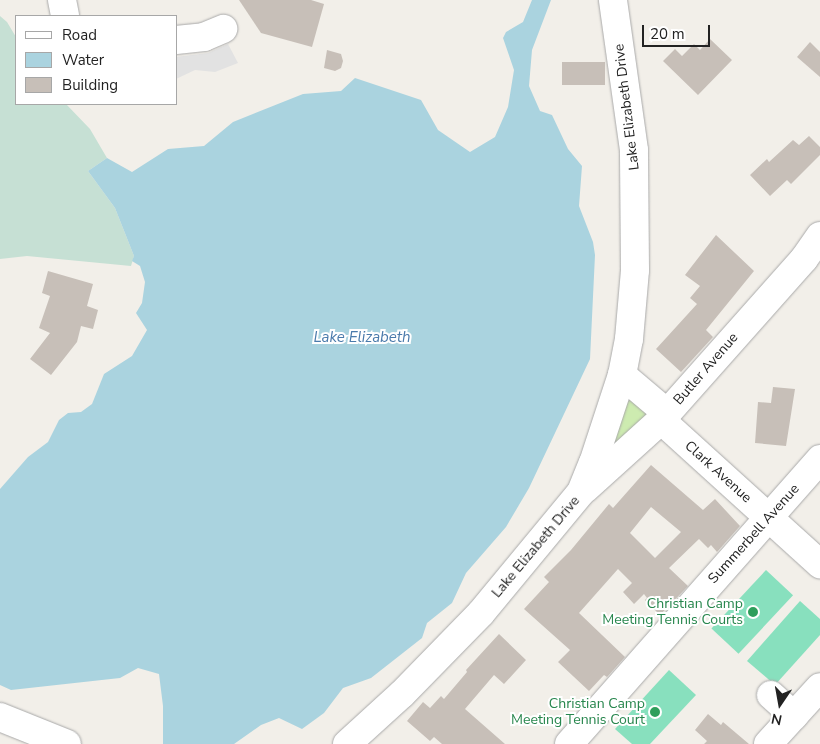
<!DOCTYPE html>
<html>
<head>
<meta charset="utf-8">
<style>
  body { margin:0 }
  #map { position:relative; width:820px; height:744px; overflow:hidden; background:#f2efe9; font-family:"Nunito Sans",sans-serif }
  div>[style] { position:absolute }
  .grass>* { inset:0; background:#cdebb0 }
  .wetland>* { inset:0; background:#c6e0d4 }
  .pitch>* { inset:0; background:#88e0be; transform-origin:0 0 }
  .parking>* { inset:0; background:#e2e2e2 }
  .water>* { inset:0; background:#aad3df }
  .building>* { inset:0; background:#c7bfb8; transform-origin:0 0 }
  .roads { filter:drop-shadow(0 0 1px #a9a9a9) drop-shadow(0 0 1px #a9a9a9) }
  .minor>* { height:28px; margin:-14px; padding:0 14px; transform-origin:14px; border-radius:14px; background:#fff }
  .dots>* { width:14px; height:14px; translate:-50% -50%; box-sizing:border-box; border:2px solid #fff; border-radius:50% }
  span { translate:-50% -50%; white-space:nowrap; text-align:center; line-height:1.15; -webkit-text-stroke:4px #fff; paint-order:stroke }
  .street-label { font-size:14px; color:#222 }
  .leisure-label { font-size:14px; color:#27864d }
  .right { translate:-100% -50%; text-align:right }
  .water-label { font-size:15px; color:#4a7aab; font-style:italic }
  .legend { position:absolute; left:15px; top:15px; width:162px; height:90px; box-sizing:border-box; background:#fff; border:1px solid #a7a7a7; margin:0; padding:6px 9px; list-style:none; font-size:15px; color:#222 }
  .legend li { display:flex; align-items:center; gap:10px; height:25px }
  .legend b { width:25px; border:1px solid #a7a7a7 }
  .north { position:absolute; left:755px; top:679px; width:50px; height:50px; -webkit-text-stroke:4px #fff; paint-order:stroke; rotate:192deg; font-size:14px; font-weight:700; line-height:20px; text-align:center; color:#222 }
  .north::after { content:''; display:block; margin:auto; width:18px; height:22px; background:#222; clip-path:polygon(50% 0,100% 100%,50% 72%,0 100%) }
  .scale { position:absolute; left:642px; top:25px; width:68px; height:22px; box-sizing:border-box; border:2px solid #222; border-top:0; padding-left:6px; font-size:15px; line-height:18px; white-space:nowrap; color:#222; -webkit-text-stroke:4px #fff; paint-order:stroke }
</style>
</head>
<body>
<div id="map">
  <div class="grass">
    <i style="clip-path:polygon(630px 399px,650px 413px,611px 453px,620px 413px)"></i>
  </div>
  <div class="wetland">
    <i style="clip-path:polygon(0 16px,7px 22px,16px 37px,16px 104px,66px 104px,90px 129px,107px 158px,88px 171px,115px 208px,134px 256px,131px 266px,27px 256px,0 259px)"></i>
  </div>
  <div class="pitch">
    <i style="left:766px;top:570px;width:37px;height:80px;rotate:43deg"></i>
    <i style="clip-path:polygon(800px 601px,820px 619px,820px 635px,775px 685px,747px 661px)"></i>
    <i style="clip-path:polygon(669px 670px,696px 695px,650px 744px,632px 744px,615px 729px)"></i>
  </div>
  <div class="parking">
    <i style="clip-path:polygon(228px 44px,238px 63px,215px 72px,195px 70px,176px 79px,176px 57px,208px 53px)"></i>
  </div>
  <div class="water">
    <i style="clip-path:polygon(532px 0,551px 0,532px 50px,529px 86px,540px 111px,552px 115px,568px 149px,582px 166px,579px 206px,593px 242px,595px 255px,590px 359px,529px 488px,506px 527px,466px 573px,452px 603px,427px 623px,422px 638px,371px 678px,343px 688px,324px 713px,302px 729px,279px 718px,261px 725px,234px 744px,163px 744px,163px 706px,159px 674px,138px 668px,120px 678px,11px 690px,0 685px,0 489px,28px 457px,48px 442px,59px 420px,68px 413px,81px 412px,92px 404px,104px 374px,132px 356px,147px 330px,136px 313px,142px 303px,145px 282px,140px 266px,132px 261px,134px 256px,115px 208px,88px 171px,107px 158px,132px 172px,168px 149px,204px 146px,233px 122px,303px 94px,341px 91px,355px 78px,421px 100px,438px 130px,470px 152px,495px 137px,508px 107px,514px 70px,503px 38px,506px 32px,523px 22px)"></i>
  </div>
  <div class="building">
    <i style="clip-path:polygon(239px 0,311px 0,324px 4px,312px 47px,261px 33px)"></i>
    <i style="clip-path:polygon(710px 39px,732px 60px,698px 95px,663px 61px,675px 49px,682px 56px,694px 44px,700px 50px)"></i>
    <i style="clip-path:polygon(810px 42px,820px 52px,820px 77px,797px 57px)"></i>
    <i style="clip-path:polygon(327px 50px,341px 54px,343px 61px,341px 68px,335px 71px,324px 68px)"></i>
    <i style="left:562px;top:62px;width:43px;height:23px"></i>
    <i style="clip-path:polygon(809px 136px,820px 147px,820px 155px,791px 184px,787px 180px,770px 196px,750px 175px,767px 159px,769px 162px,793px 140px,799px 145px)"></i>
    <i style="clip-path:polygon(716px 235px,754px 271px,706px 330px,713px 337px,681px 372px,656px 349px,697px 304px,690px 298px,700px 286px,685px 275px)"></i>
    <i style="clip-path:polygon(48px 271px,93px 284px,87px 306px,98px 310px,93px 329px,81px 326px,77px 342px,51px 375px,30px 359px,50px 333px,39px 328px,50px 296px,42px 293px)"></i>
    <i style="clip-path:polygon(773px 387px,795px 389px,786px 446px,755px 443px,758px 402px,771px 403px)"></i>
    <i style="clip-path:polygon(evenodd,651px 465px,703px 510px,715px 499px,740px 526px,717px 552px,711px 545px,708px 548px,699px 539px,669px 568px,688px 586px,660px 615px,645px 600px,647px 598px,644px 594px,634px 604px,623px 592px,632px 583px,618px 569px,579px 613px,625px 657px,607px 677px,604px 675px,589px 691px,558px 662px,570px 650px,524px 609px,549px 582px,544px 577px,571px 550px,609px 504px,613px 508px,651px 465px,651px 507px,681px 532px,655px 558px,630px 533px,651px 507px)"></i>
    <i style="clip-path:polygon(499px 634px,526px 660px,504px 684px,494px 675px,465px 709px,505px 744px,442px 744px,434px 737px,430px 741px,407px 721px,423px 702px,430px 708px,441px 696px,444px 699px,467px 672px,466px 670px)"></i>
    <i style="clip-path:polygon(708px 714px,721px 725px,723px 722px,749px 744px,704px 744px,707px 741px,695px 730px)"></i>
  </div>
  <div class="roads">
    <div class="minor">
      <i style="left:62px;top:0;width:16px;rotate:79deg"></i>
      <i style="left:176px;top:40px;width:28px;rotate:-6deg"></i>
      <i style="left:204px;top:37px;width:21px;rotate:-23deg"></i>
      <i style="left:622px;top:375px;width:59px;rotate:40.2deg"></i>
      <i style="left:661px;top:420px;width:215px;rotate:42.2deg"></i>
      <i style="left:585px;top:489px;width:103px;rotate:-42.2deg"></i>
      <i style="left:661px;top:420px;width:215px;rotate:-48.4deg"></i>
      <i style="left:804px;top:259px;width:28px;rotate:-55deg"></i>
      <i style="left:771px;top:695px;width:31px;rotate:42deg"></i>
      <i style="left:0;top:717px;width:72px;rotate:21.9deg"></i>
      <i style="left:347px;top:744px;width:74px;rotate:-42.3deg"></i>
      <i style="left:402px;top:694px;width:113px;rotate:-45.7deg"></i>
      <i style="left:481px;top:613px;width:157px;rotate:-50.4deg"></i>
      <i style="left:581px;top:492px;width:31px;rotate:-68deg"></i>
      <i style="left:593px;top:463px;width:93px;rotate:-71.8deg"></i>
      <i style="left:622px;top:375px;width:37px;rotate:-79deg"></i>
      <i style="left:629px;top:339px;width:69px;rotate:-85deg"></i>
      <i style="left:635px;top:270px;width:120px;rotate:-90.5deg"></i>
      <i style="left:634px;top:150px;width:151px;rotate:-98deg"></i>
      <i style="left:569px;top:744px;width:380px;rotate:-48.6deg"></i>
      <i style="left:768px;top:744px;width:77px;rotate:-47.6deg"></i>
    </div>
  </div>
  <div class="dots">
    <i style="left:753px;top:612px;background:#2e9e5b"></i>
    <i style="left:655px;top:712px;background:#2e9e5b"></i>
  </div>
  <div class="street-label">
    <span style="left:627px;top:107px;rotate:-97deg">Lake Elizabeth Drive</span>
    <span style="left:706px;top:369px;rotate:-49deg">Butler Avenue</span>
    <span style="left:718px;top:472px;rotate:42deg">Clark Avenue</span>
    <span style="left:754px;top:534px;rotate:-48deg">Summerbell Avenue</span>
    <span style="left:536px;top:547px;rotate:-50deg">Lake Elizabeth Drive</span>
  </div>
  <div class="leisure-label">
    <span class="right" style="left:743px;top:612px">Christian Camp<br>Meeting Tennis Courts</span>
    <span class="right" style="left:645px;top:712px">Christian Camp<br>Meeting Tennis Court</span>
  </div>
  <div class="water-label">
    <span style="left:362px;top:338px">Lake Elizabeth</span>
  </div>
  <ul class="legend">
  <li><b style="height:6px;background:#fff"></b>Road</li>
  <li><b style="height:14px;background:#aad3df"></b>Water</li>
  <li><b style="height:14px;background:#c7bfb8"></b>Building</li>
  </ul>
  <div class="north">N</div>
  <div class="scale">20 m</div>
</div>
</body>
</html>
